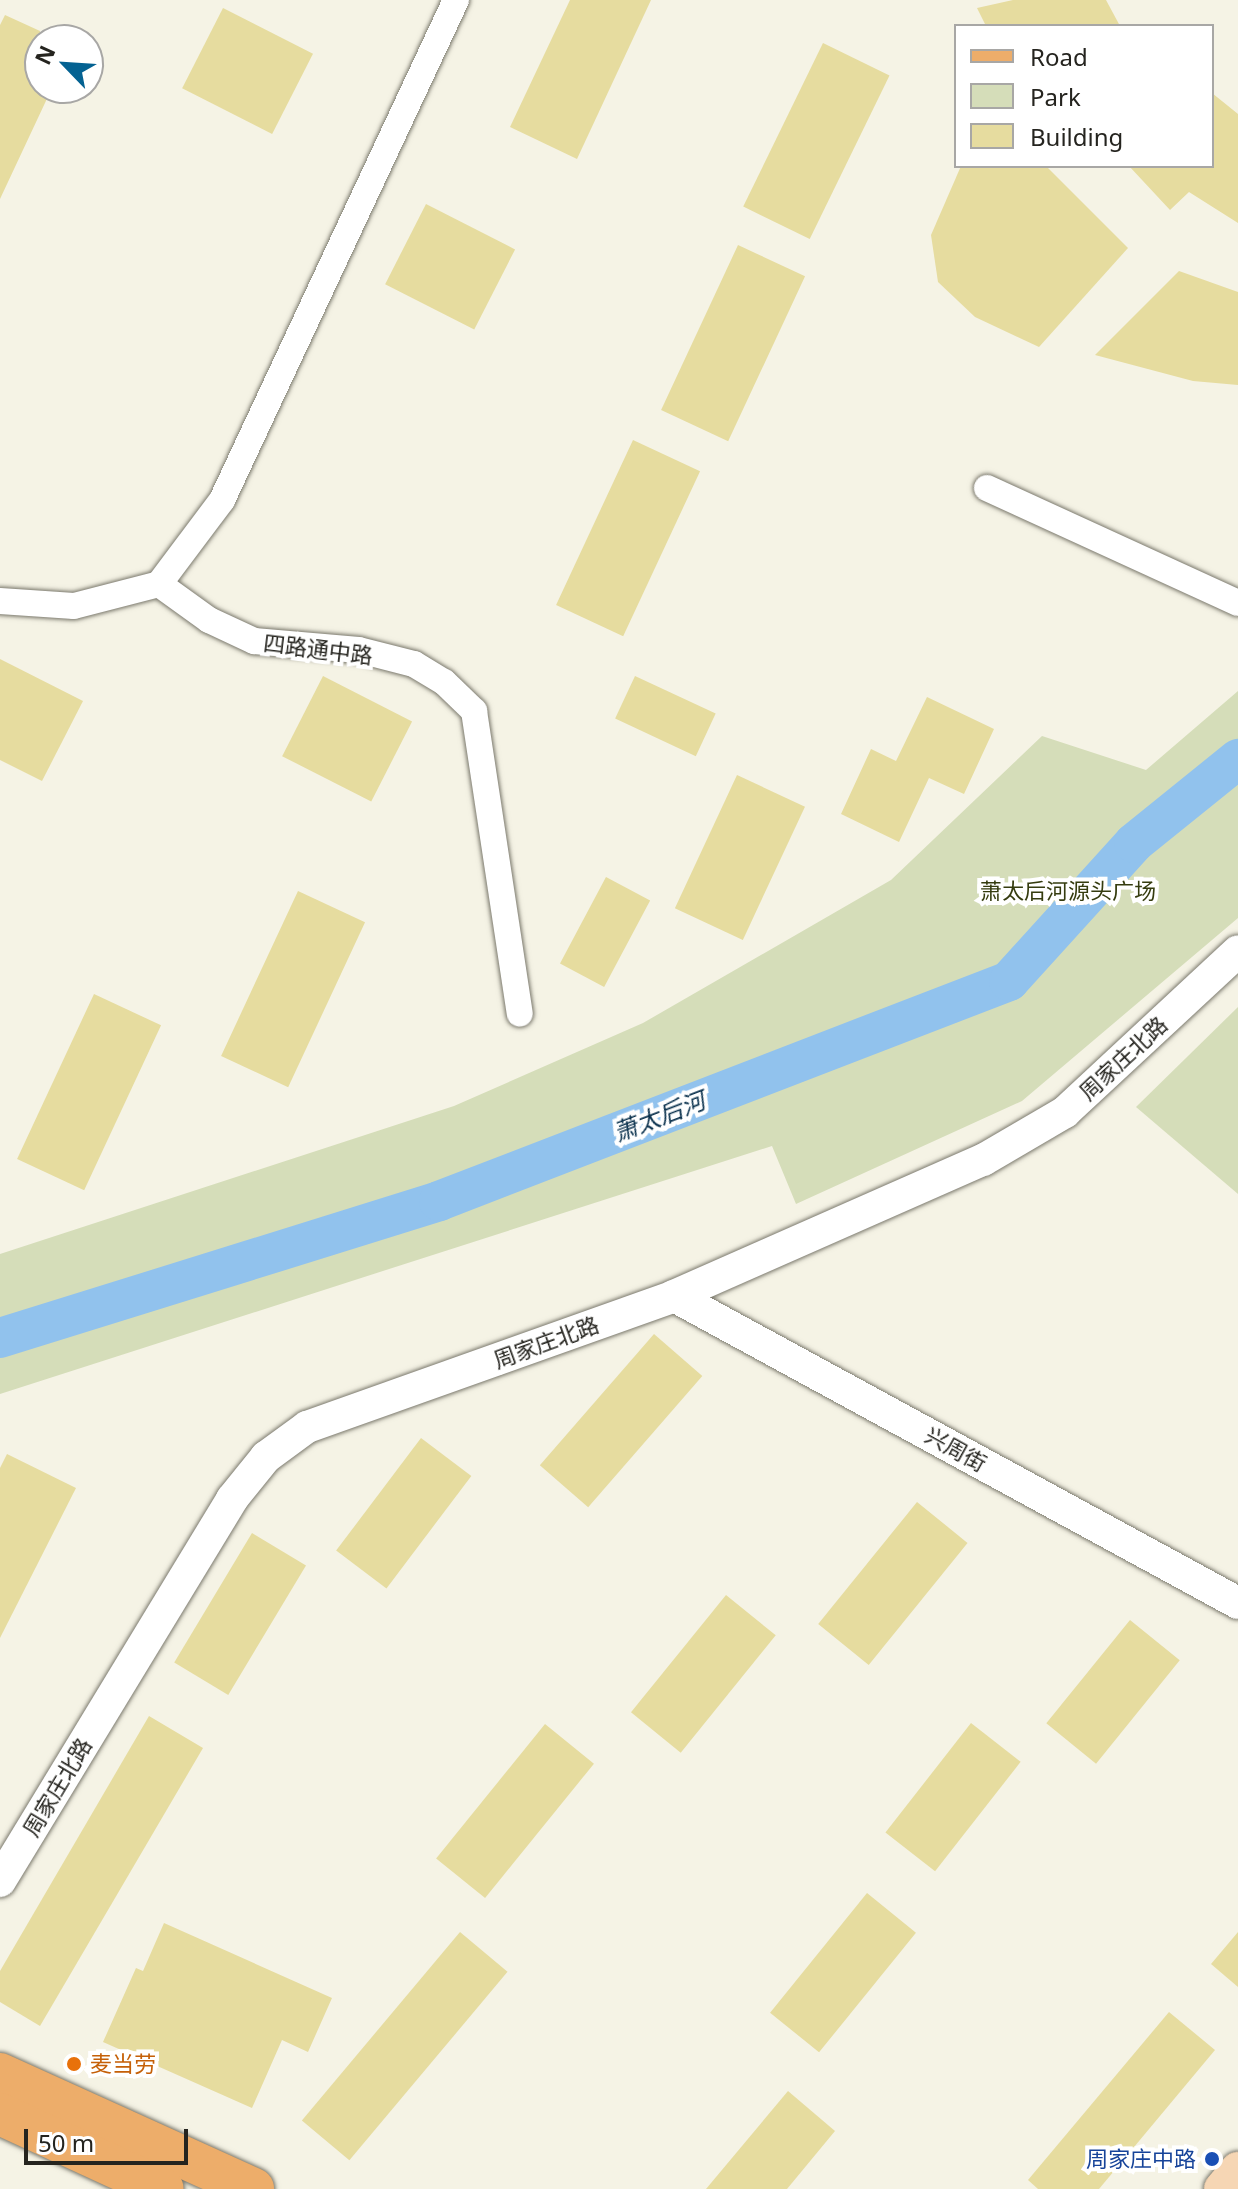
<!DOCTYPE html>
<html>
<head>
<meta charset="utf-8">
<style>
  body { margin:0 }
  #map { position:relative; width:1238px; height:2189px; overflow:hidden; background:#f5f3e5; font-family:"Noto Sans","Noto Sans SC",sans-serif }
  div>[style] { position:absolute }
  .green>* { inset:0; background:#d5ddb9 }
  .river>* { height:40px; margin:-20px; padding:0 20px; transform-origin:20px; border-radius:20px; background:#91c2ed }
  .building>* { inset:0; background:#e6dc9f; transform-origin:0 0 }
  .roads { filter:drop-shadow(0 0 2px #7b796d) drop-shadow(0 0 2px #7b796d) }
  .minor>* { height:26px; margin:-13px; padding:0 13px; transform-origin:13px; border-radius:13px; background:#fff }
  .tertiary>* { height:32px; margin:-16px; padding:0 16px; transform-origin:16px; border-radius:16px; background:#fff }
  .secondary>* { height:36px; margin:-18px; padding:0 18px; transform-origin:18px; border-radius:18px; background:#f6d6b4 }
  .primary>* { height:42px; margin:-21px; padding:0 21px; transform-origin:21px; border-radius:21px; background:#edad6a }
  .dots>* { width:22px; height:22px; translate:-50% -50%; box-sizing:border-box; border:4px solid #fff; border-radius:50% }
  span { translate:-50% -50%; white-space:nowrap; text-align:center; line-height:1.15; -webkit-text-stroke:8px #fff; paint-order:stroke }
  .street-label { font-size:22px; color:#25241f }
  .park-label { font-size:22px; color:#353c0f }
  .food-label { font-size:22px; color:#c56008 }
  .left { translate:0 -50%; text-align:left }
  .transit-label { font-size:22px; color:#164399 }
  .right { translate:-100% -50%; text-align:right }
  .water-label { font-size:24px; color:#0a314d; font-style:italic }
  .legend { position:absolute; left:954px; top:24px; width:260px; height:144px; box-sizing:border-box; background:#fff; border:2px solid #a8a7a5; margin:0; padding:10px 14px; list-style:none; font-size:24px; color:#25241f }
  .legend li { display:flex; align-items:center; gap:16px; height:40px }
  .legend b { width:40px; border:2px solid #a8a7a5 }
  .north { position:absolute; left:24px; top:24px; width:80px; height:80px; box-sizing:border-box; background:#fff; border:2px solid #a8a7a5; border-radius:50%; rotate:295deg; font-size:22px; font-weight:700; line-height:32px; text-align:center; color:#25241f }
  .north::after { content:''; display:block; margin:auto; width:28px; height:36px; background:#046292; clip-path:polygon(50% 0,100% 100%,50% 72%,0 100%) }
  .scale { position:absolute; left:24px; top:2129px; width:164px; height:36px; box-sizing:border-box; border:4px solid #25241f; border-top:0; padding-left:10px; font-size:24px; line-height:28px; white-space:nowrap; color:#25241f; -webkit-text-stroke:6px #fff; paint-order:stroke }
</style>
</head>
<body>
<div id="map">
  <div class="green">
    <i style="clip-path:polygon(1238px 691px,1238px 918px,1022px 1101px,796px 1204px,772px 1146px,0 1394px,0 1254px,454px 1106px,643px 1023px,891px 880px,1042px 736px,1146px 770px)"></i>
    <i style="clip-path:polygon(1238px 1007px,1238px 1194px,1136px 1107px)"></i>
  </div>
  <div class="river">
    <i style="left:0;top:1338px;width:460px;rotate:-17.3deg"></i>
    <i style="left:439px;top:1201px;width:611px;rotate:-21.1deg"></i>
    <i style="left:1009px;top:981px;width:186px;rotate:-47.8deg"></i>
    <i style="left:1134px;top:843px;width:134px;rotate:-38.9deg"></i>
  </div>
  <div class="building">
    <i style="clip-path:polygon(570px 0,651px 0,577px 159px,510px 127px)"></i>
    <i style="clip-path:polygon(1013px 0,1106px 0,1120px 26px,986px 26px,977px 8px)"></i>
    <i style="left:223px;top:8px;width:101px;height:90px;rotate:27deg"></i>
    <i style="clip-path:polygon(5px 15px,40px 31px,40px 88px,52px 88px,0 199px,0 25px)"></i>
    <i style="left:823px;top:43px;width:74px;height:182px;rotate:26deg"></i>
    <i style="clip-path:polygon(1212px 93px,1238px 114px,1238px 223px,1189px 192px,1170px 210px,1129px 166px,1212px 166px)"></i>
    <i style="clip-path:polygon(961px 166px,1046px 166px,1128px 248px,1039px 347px,975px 317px,938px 282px,931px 235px)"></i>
    <i style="left:426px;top:204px;width:100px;height:90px;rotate:27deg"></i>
    <i style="left:738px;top:245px;width:74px;height:182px;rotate:25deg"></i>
    <i style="clip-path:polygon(1179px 271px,1238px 292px,1238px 385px,1193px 381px,1095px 355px)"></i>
    <i style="left:633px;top:440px;width:74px;height:182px;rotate:25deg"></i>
    <i style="clip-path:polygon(0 659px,83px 701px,42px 781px,0 760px)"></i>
    <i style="left:323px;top:676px;width:100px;height:90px;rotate:27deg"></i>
    <i style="left:635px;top:676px;width:89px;height:47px;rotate:25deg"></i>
    <i style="clip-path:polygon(927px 697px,994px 729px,964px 794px,929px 778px,899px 842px,841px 814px,871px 749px,896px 761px)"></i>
    <i style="left:737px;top:775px;width:75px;height:147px;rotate:25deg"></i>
    <i style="left:606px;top:877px;width:50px;height:98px;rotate:28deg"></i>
    <i style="left:298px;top:891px;width:74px;height:182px;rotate:25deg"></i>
    <i style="left:94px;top:994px;width:74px;height:182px;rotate:25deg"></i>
    <i style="left:654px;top:1334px;width:64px;height:174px;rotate:41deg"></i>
    <i style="left:421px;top:1438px;width:63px;height:141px;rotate:37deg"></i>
    <i style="clip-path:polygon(7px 1454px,76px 1488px,0 1638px,0 1468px)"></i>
    <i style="left:917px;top:1502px;width:65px;height:157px;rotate:39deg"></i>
    <i style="left:252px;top:1533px;width:63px;height:151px;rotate:31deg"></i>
    <i style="left:726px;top:1595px;width:64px;height:151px;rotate:39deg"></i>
    <i style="left:1130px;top:1620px;width:64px;height:133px;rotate:39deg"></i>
    <i style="clip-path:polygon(149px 1716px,203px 1748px,40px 2026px,0 2002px,0 1971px)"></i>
    <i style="left:971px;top:1723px;width:63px;height:139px;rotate:38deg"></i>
    <i style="left:545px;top:1724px;width:63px;height:173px;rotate:39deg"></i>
    <i style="left:867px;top:1893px;width:63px;height:154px;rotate:39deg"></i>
    <i style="clip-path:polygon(164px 1923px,332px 1998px,308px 2052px,282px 2040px,252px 2108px,103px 2042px,136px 1968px,143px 1971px)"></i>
    <i style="left:460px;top:1932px;width:62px;height:246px;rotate:40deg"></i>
    <i style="clip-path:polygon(1238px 1932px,1238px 1987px,1211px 1964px)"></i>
    <i style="clip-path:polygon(1169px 2012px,1215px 2050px,1099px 2189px,1038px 2189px,1028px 2180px)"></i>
    <i style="clip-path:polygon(788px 2091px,835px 2131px,787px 2189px,706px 2189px)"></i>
  </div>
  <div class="roads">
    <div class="minor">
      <i style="left:987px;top:488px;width:276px;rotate:24.6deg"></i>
      <i style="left:159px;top:584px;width:105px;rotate:-53.1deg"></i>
      <i style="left:222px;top:500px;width:552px;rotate:-64.92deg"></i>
      <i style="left:0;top:601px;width:74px;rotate:3.9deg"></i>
      <i style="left:74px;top:606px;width:88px;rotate:-14.5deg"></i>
      <i style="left:159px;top:584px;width:62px;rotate:35.8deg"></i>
      <i style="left:209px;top:620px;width:50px;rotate:25deg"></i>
      <i style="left:254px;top:641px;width:105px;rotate:4.9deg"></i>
      <i style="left:359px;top:650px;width:57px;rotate:14.3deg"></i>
      <i style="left:414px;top:664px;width:35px;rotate:31deg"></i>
      <i style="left:444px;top:682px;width:42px;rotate:44deg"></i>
      <i style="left:474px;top:711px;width:306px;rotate:81.4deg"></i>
    </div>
    <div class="tertiary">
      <i style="left:674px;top:1296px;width:642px;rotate:28.56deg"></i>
      <i style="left:0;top:1881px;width:447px;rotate:-58.7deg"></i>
      <i style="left:232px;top:1499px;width:54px;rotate:-51deg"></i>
      <i style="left:266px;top:1457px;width:51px;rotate:-36.2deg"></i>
      <i style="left:307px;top:1427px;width:390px;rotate:-19.6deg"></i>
      <i style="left:674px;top:1296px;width:338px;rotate:-23.8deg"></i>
      <i style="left:983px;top:1160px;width:95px;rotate:-30.3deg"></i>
      <i style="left:1065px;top:1112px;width:236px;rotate:-42.9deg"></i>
    </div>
    <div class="secondary">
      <i style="left:1222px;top:2189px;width:25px;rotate:-50deg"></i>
    </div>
    <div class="primary">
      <i style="left:0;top:2074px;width:278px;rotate:24.4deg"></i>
      <i style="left:0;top:2114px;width:179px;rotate:24.7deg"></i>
    </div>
  </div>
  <div class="dots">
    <i style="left:74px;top:2064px;background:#e8710a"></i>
    <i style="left:1212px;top:2159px;background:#1a4fb4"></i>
  </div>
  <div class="street-label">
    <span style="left:318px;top:649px;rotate:7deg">四路通中路</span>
    <span style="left:1123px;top:1058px;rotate:-43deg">周家庄北路</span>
    <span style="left:546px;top:1342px;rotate:-20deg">周家庄北路</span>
    <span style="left:956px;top:1449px;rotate:29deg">兴周街</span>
    <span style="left:57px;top:1787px;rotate:-59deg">周家庄北路</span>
  </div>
  <div class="park-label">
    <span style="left:1068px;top:891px">萧太后河源头广场</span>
  </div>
  <div class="food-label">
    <span class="left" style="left:90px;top:2064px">麦当劳</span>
  </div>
  <div class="transit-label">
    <span class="right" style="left:1196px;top:2159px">周家庄中路</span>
  </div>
  <div class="water-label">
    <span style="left:659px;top:1116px;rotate:-21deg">萧太后河</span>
  </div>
  <ul class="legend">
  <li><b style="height:10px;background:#edad6a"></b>Road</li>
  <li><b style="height:22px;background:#d5ddb9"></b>Park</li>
  <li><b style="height:22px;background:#e6dc9f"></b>Building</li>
  </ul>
  <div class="north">N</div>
  <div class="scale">50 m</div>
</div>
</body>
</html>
